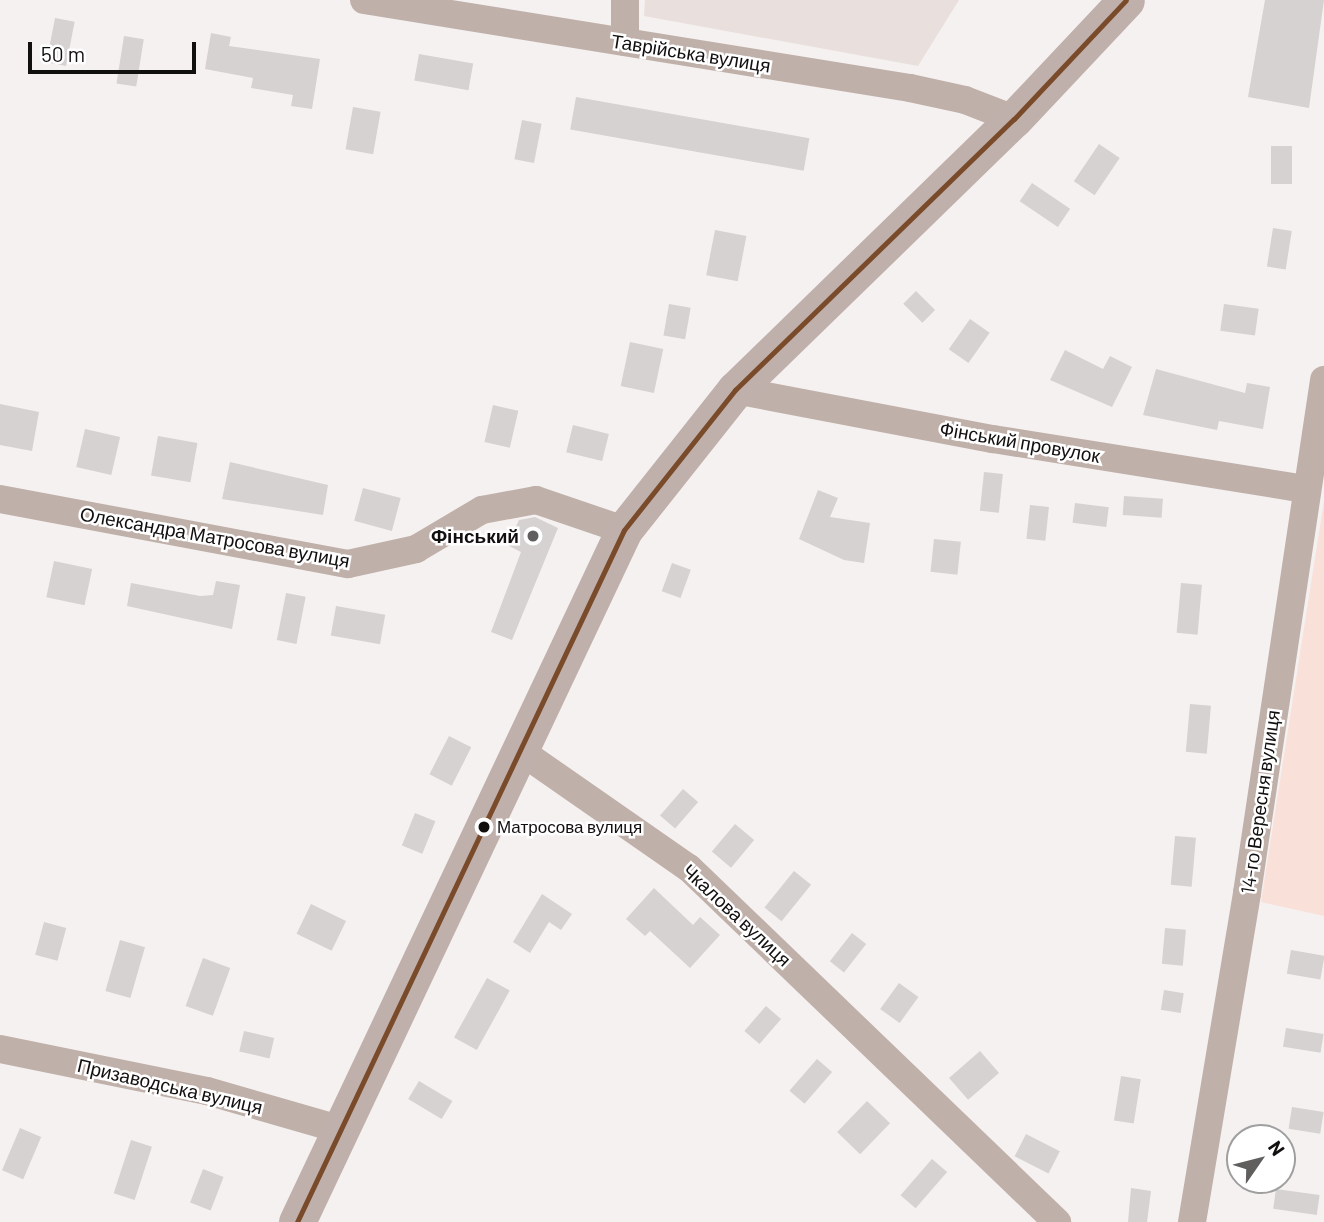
<!DOCTYPE html>
<html>
<head>
<meta charset="utf-8">
<style>
  body { margin:0 }
  #map { position:relative; width:1324px; height:1222px; overflow:hidden; background:#f5f1f0; font-family:Barlow,sans-serif }
  div>[style] { position:absolute }
  .built>* { inset:0; background:#e9dfdc }
  .green>* { inset:0; background:#f9e0d9 }
  .building>* { inset:0; background:#d5d2d1; transform-origin:0 0 }
  .minor>* { height:28px; margin:-14px; padding:0 14px; transform-origin:14px; border-radius:14px; background:#c0b0aa }
  .major>* { height:37px; margin:-18.5px; padding:0 18.5px; transform-origin:18.5px; border-radius:18.5px; background:#c0b0ac }
  .bus-1>* { height:5px; margin:-2.5px; padding:0 2.5px; transform-origin:2.5px; border-radius:2.5px; background:#7a4b2a }
  .dots>* { width:19px; height:19px; translate:-50% -50%; box-sizing:border-box; border:4px solid #fff; border-radius:50% }
  span { translate:-50% -50%; white-space:nowrap; text-align:center; line-height:1.15; -webkit-text-stroke:5px #fff; paint-order:stroke }
  .bus-label { font-size:17px; color:#120f0f }
  .left { translate:0 -50%; text-align:left }
  .street-label { font-size:19px; color:#120f0f }
  .poi-label { font-size:19px; color:#120f0f; font-weight:700 }
  .right { translate:-100% -50%; text-align:right }
  .north { position:absolute; left:1226px; top:1124px; width:70px; height:70px; box-sizing:border-box; background:#fff; border:2px solid #a09f9f; border-radius:50%; rotate:55deg; font-size:19px; font-weight:700; line-height:28px; text-align:center; color:#120f0f }
  .north::after { content:''; display:block; margin:auto; width:24px; height:32px; background:#615e5e; clip-path:polygon(50% 0,100% 100%,50% 72%,0 100%) }
  .scale { position:absolute; left:28px; top:42px; width:168px; height:32px; box-sizing:border-box; border:4px solid #120f0f; border-top:0; padding-left:9px; font-size:21px; line-height:24px; white-space:nowrap; color:#120f0f; -webkit-text-stroke:5px #fff; paint-order:stroke }
</style>
</head>
<body>
<div id="map">
  <div class="built">
    <i style="clip-path:polygon(645px 0,959px 0,918px 66px,644px 16px)"></i>
  </div>
  <div class="green">
    <i style="clip-path:polygon(1324px 501px,1324px 916px,1261px 902px)"></i>
  </div>
  <div class="building">
    <i style="clip-path:polygon(1265px 0,1324px 0,1309px 108px,1248px 97px)"></i>
    <i style="left:55px;top:18px;width:20px;height:45px;rotate:11deg"></i>
    <i style="clip-path:polygon(211px 33px,231px 37px,229px 46px,320px 59px,312px 109px,291px 106px,293px 95px,251px 88px,253px 78px,205px 69px)"></i>
    <i style="left:124px;top:36px;width:20px;height:48px;rotate:9deg"></i>
    <i style="left:419px;top:54px;width:55px;height:27px;rotate:10deg"></i>
    <i style="left:576px;top:97px;width:237px;height:33px;rotate:10deg"></i>
    <i style="left:353px;top:107px;width:28px;height:43px;rotate:10deg"></i>
    <i style="left:522px;top:120px;width:20px;height:40px;rotate:11deg"></i>
    <i style="left:1099px;top:144px;width:25px;height:45px;rotate:34deg"></i>
    <i style="left:1271px;top:146px;width:21px;height:38px"></i>
    <i style="left:1032px;top:183px;width:46px;height:22px;rotate:34deg"></i>
    <i style="left:1273px;top:228px;width:19px;height:39px;rotate:9deg"></i>
    <i style="left:715px;top:230px;width:32px;height:46px;rotate:11deg"></i>
    <i style="left:916px;top:291px;width:27px;height:18px;rotate:45deg"></i>
    <i style="left:669px;top:304px;width:22px;height:32px;rotate:10deg"></i>
    <i style="left:1224px;top:304px;width:35px;height:27px;rotate:8deg"></i>
    <i style="left:970px;top:319px;width:24px;height:37px;rotate:35deg"></i>
    <i style="left:630px;top:342px;width:34px;height:45px;rotate:12deg"></i>
    <i style="clip-path:polygon(1065px 350px,1103px 369px,1110px 356px,1132px 367px,1112px 407px,1050px 380px)"></i>
    <i style="clip-path:polygon(1156px 369px,1245px 393px,1247px 383px,1270px 387px,1263px 429px,1219px 421px,1217px 430px,1143px 415px)"></i>
    <i style="clip-path:polygon(0 404px,39px 412px,32px 451px,0 445px)"></i>
    <i style="left:493px;top:405px;width:26px;height:38px;rotate:13deg"></i>
    <i style="left:573px;top:425px;width:37px;height:28px;rotate:14deg"></i>
    <i style="left:85px;top:429px;width:36px;height:39px;rotate:13deg"></i>
    <i style="left:158px;top:436px;width:40px;height:40px;rotate:10deg"></i>
    <i style="clip-path:polygon(230px 462px,328px 485px,323px 515px,222px 499px)"></i>
    <i style="left:984px;top:472px;width:19px;height:39px;rotate:6deg"></i>
    <i style="left:363px;top:488px;width:39px;height:34px;rotate:15deg"></i>
    <i style="clip-path:polygon(818px 490px,838px 498px,830px 517px,870px 523px,864px 563px,844px 560px,799px 539px)"></i>
    <i style="left:1124px;top:496px;width:39px;height:19px;rotate:4deg"></i>
    <i style="left:1075px;top:503px;width:34px;height:20px;rotate:7deg"></i>
    <i style="left:1030px;top:505px;width:19px;height:34px;rotate:6deg"></i>
    <i style="clip-path:polygon(535px 517px,558px 528px,512px 640px,491px 632px,521px 552px,507px 545px,519px 520px)"></i>
    <i style="left:934px;top:539px;width:27px;height:33px;rotate:6deg"></i>
    <i style="left:54px;top:561px;width:39px;height:37px;rotate:12deg"></i>
    <i style="left:672px;top:563px;width:20px;height:30px;rotate:20deg"></i>
    <i style="clip-path:polygon(216px 581px,240px 585px,232px 629px,127px 606px,131px 583px,200px 596px,213px 595px)"></i>
    <i style="left:1181px;top:583px;width:21px;height:50px;rotate:5deg"></i>
    <i style="left:286px;top:593px;width:20px;height:48px;rotate:11deg"></i>
    <i style="left:336px;top:606px;width:50px;height:30px;rotate:10deg"></i>
    <i style="left:1190px;top:704px;width:21px;height:48px;rotate:5deg"></i>
    <i style="left:449px;top:736px;width:25px;height:43px;rotate:27deg"></i>
    <i style="left:683px;top:789px;width:20px;height:35px;rotate:41deg"></i>
    <i style="left:415px;top:813px;width:22px;height:35px;rotate:22deg"></i>
    <i style="left:735px;top:824px;width:25px;height:36px;rotate:40deg"></i>
    <i style="left:1175px;top:836px;width:21px;height:49px;rotate:5deg"></i>
    <i style="left:794px;top:871px;width:22px;height:47px;rotate:39deg"></i>
    <i style="clip-path:polygon(654px 888px,693px 925px,700px 917px,720px 935px,690px 968px,650px 931px,645px 936px,626px 919px)"></i>
    <i style="clip-path:polygon(542px 894px,572px 914px,561px 930px,549px 922px,530px 953px,513px 942px)"></i>
    <i style="left:311px;top:904px;width:39px;height:33px;rotate:26deg"></i>
    <i style="left:44px;top:922px;width:23px;height:34px;rotate:15deg"></i>
    <i style="left:1165px;top:928px;width:21px;height:36px;rotate:5deg"></i>
    <i style="left:852px;top:933px;width:18px;height:36px;rotate:38deg"></i>
    <i style="left:120px;top:940px;width:26px;height:53px;rotate:16deg"></i>
    <i style="left:1291px;top:950px;width:34px;height:24px;rotate:10deg"></i>
    <i style="left:203px;top:958px;width:29px;height:51px;rotate:20deg"></i>
    <i style="left:487px;top:978px;width:26px;height:68px;rotate:29deg"></i>
    <i style="left:899px;top:983px;width:24px;height:32px;rotate:36deg"></i>
    <i style="left:1164px;top:990px;width:20px;height:20px;rotate:9deg"></i>
    <i style="left:766px;top:1006px;width:20px;height:33px;rotate:41deg"></i>
    <i style="left:1286px;top:1028px;width:38px;height:19px;rotate:9deg"></i>
    <i style="left:244px;top:1031px;width:31px;height:21px;rotate:13deg"></i>
    <i style="left:980px;top:1051px;width:29px;height:41px;rotate:49deg"></i>
    <i style="left:817px;top:1059px;width:20px;height:42px;rotate:41deg"></i>
    <i style="left:1121px;top:1076px;width:20px;height:45px;rotate:9deg"></i>
    <i style="left:419px;top:1081px;width:39px;height:21px;rotate:31deg"></i>
    <i style="left:867px;top:1101px;width:32px;height:43px;rotate:44deg"></i>
    <i style="left:1292px;top:1107px;width:32px;height:22px;rotate:9deg"></i>
    <i style="left:20px;top:1128px;width:23px;height:46px;rotate:23deg"></i>
    <i style="left:1026px;top:1134px;width:38px;height:25px;rotate:27deg"></i>
    <i style="left:131px;top:1140px;width:22px;height:56px;rotate:18deg"></i>
    <i style="left:932px;top:1159px;width:20px;height:48px;rotate:41deg"></i>
    <i style="left:203px;top:1169px;width:22px;height:36px;rotate:21deg"></i>
    <i style="clip-path:polygon(1131px 1188px,1151px 1191px,1147px 1222px,1128px 1222px)"></i>
    <i style="left:1276px;top:1189px;width:44px;height:20px;rotate:8deg"></i>
  </div>
  <div class="minor">
    <i style="left:364px;top:0;width:553px;rotate:9.16deg"></i>
    <i style="left:910px;top:88px;width:56px;rotate:12.3deg"></i>
    <i style="left:965px;top:100px;width:53px;rotate:21.2deg"></i>
    <i style="left:625px;top:42px;width:42px;rotate:-90deg"></i>
    <i style="left:735px;top:390px;width:263px;rotate:10.8deg"></i>
    <i style="left:993px;top:439px;width:317px;rotate:9.1deg"></i>
    <i style="left:0;top:499px;width:354px;rotate:10.6deg"></i>
    <i style="left:348px;top:564px;width:70px;rotate:-12.4deg"></i>
    <i style="left:416px;top:549px;width:77px;rotate:-30.6deg"></i>
    <i style="left:482px;top:510px;width:55px;rotate:-10.5deg"></i>
    <i style="left:536px;top:500px;width:93px;rotate:18.8deg"></i>
    <i style="left:519px;top:750px;width:207px;rotate:34.8deg"></i>
    <i style="left:689px;top:868px;width:511px;rotate:43.89deg"></i>
    <i style="left:0;top:1049px;width:211px;rotate:11.5deg"></i>
    <i style="left:207px;top:1091px;width:137px;rotate:16.1deg"></i>
    <i style="left:1192px;top:1222px;width:334px;rotate:-80.5deg"></i>
    <i style="left:1247px;top:893px;width:519px;rotate:-81.46deg"></i>
  </div>
  <div class="major">
    <i style="left:297px;top:1222px;width:765px;rotate:-64.71deg"></i>
    <i style="left:624px;top:530px;width:179px;rotate:-51.6deg"></i>
    <i style="left:735px;top:390px;width:389px;rotate:-44.2deg"></i>
    <i style="left:1014px;top:119px;width:163px;rotate:-46.7deg"></i>
  </div>
  <div class="bus-1">
    <i style="left:297px;top:1222px;width:765px;rotate:-64.71deg"></i>
    <i style="left:624px;top:530px;width:179px;rotate:-51.6deg"></i>
    <i style="left:735px;top:390px;width:389px;rotate:-44.2deg"></i>
    <i style="left:1014px;top:119px;width:163px;rotate:-46.7deg"></i>
  </div>
  <div class="dots">
    <i style="left:533px;top:536px;background:#615e5e"></i>
    <i style="left:484px;top:827px;background:#120f0f"></i>
  </div>
  <div class="bus-label">
    <span class="left" style="left:497px;top:827px">Матросова вулиця</span>
  </div>
  <div class="street-label">
    <span style="left:691px;top:53px;rotate:9deg">Таврійська вулиця</span>
    <span style="left:1020px;top:442px;rotate:10deg">Фінський провулок</span>
    <span style="left:215px;top:537px;rotate:10deg">Олександра Матросова вулиця</span>
    <span style="left:1260px;top:802px;rotate:-82deg">14-го Вересня вулиця</span>
    <span style="left:737px;top:915px;rotate:43deg">Чкалова вулиця</span>
    <span style="left:170px;top:1086px;rotate:13deg">Призаводська вулиця</span>
  </div>
  <div class="poi-label">
    <span class="right" style="left:519px;top:536px">Фінський</span>
  </div>
  <div class="north">N</div>
  <div class="scale">50 m</div>
</div>
</body>
</html>
